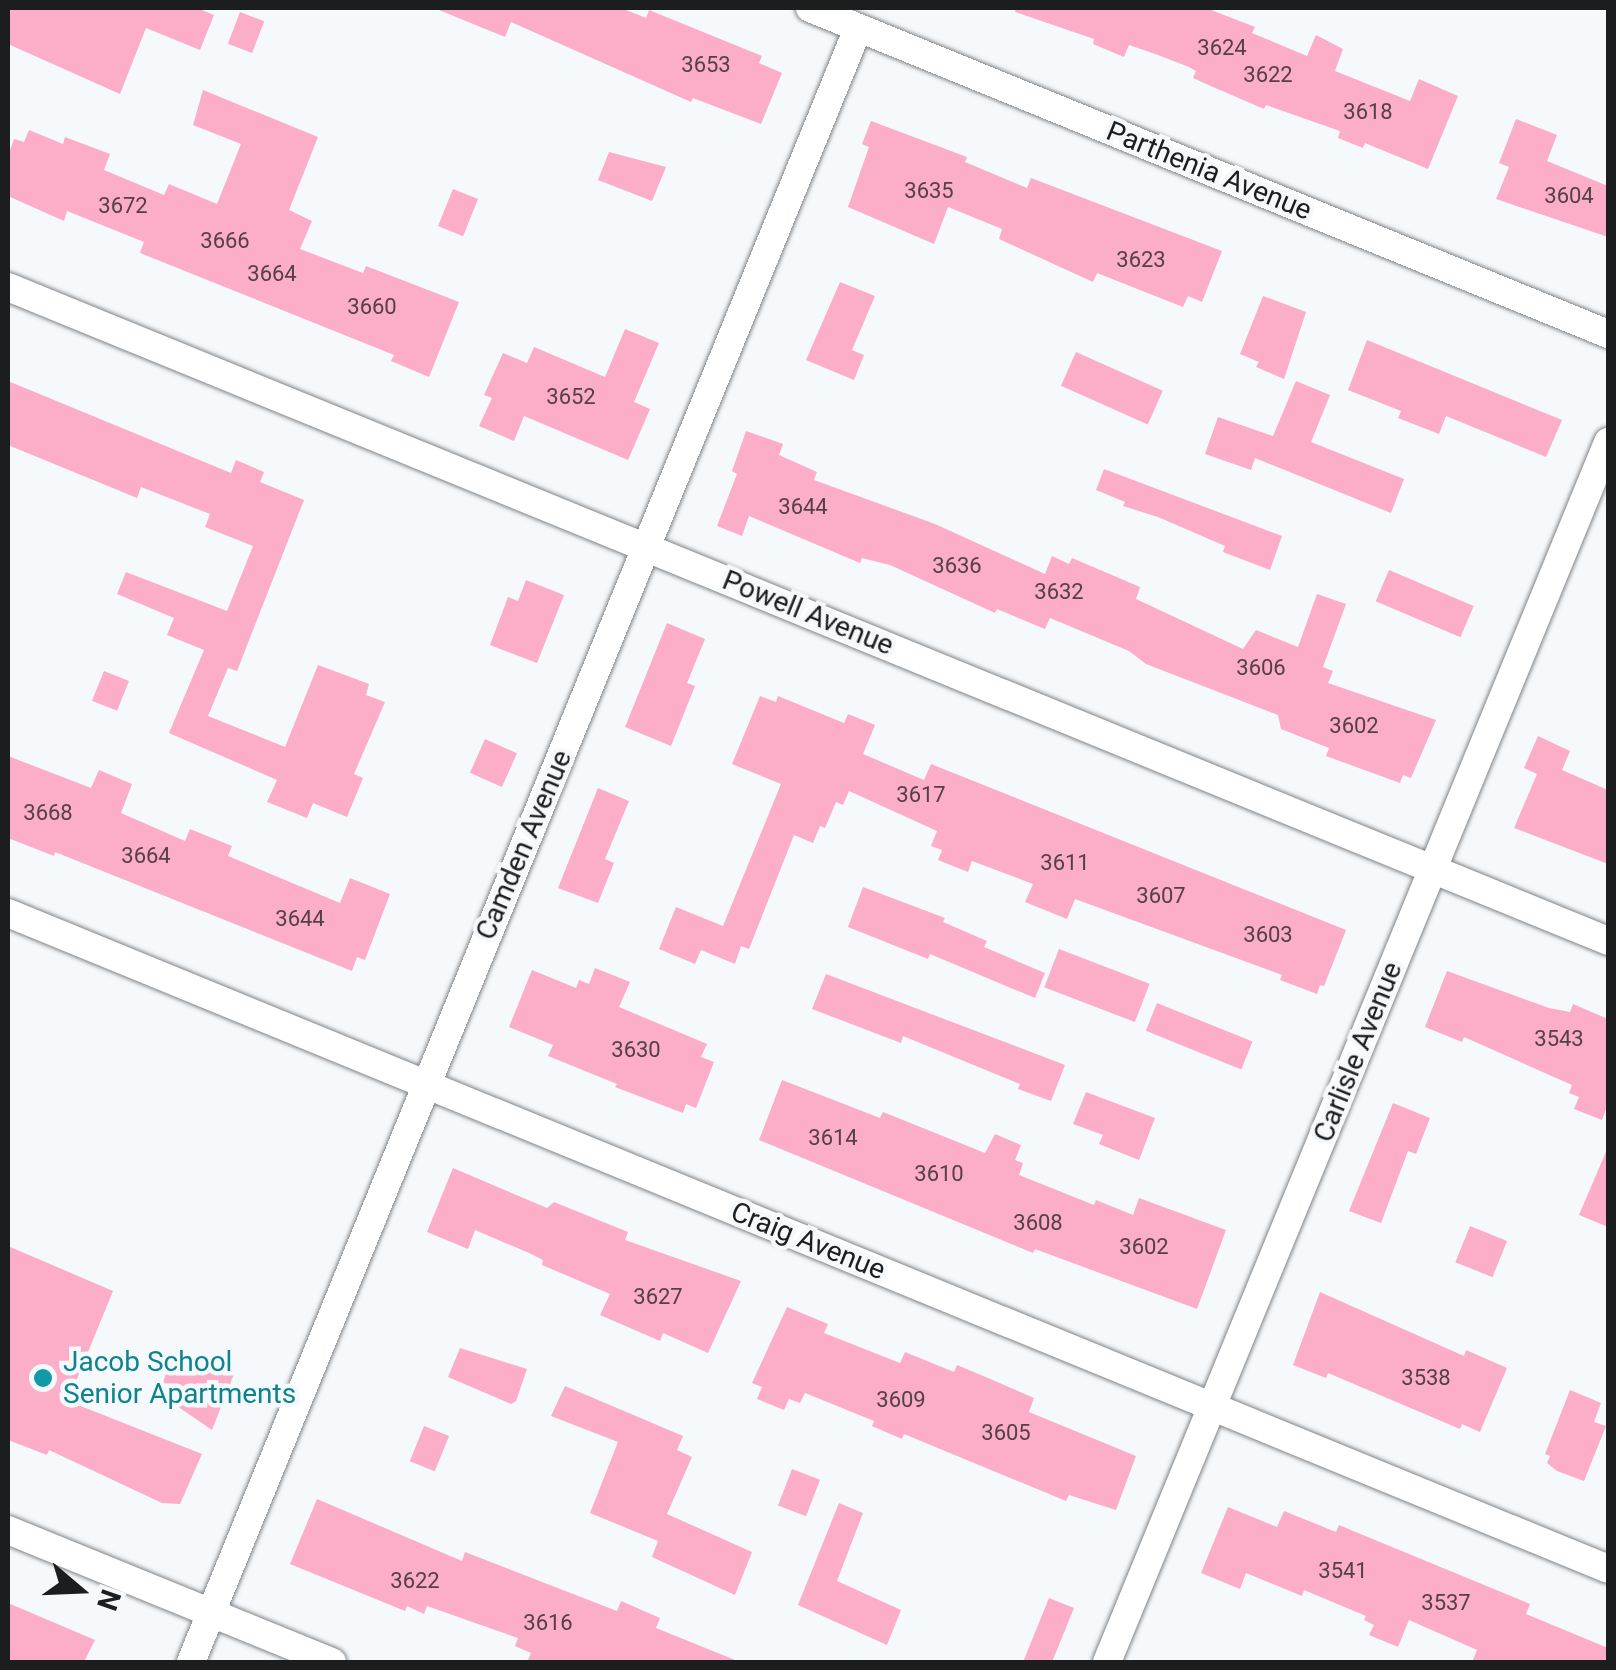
<!DOCTYPE html>
<html>
<head>
<meta charset="utf-8">
<style>
  body { margin:0 }
  #map { position:relative; width:1616px; height:1670px; overflow:hidden; background:#f5f9fc; font-family:Roboto,sans-serif }
  div>[style] { position:absolute }
  .building>* { inset:0; background:#fcadc8; transform-origin:0 0 }
  .roads { filter:drop-shadow(0 0 2px #818487) drop-shadow(0 0 2px #818487) }
  .minor>* { height:28px; margin:-14px; padding:0 14px; transform-origin:14px; border-radius:14px; background:#fff }
  .dots>* { width:28px; height:28px; translate:-50% -50%; box-sizing:border-box; border:5px solid #f5f9fc; border-radius:50% }
  span { translate:-50% -50%; white-space:nowrap; text-align:center; line-height:1.15; -webkit-text-stroke:9px #f5f9fc; paint-order:stroke }
  .number-label { font-size:22px; color:#544148 }
  .number-label span { -webkit-text-stroke-width:0 }
  .street-label { font-size:28px; color:#1c1d1e }
  .culture-label { font-size:28px; color:#0d838f }
  .left { translate:0 -50%; text-align:left }
  .frame { position:absolute; inset:0; border:10px solid #1c1d1e; pointer-events:none }
  .north { position:absolute; left:30px; top:1540px; width:100px; height:100px; -webkit-text-stroke:8px #f5f9fc; paint-order:stroke; rotate:109deg; font-size:28px; font-weight:700; line-height:40px; text-align:center; color:#1c1d1e }
  .north::after { content:''; display:block; margin:auto; width:35px; height:45px; background:#1c1d1e; clip-path:polygon(50% 0,100% 100%,50% 72%,0 100%) }
</style>
</head>
<body>
<div id="map">
  <div class="building">
    <i style="clip-path:polygon(8px 8px,197px 8px,214px 15px,200px 50px,146px 28px,120px 94px,8px 44px)"></i>
    <i style="clip-path:polygon(434px 8px,621px 8px,646px 18px,649px 10px,762px 56px,759px 63px,782px 73px,761px 124px,693px 98px,691px 102px,511px 22px,505px 37px)"></i>
    <i style="clip-path:polygon(1016px 8px,1206px 8px,1255px 27px,1252px 33px,1307px 56px,1316px 35px,1343px 49px,1335px 71px,1410px 101px,1419px 79px,1458px 96px,1428px 169px,1365px 143px,1363px 148px,1338px 138px,1340px 131px,1266px 105px,1264px 109px,1213px 87px,1193px 78px,1196px 71px,1189px 67px,1158px 55px,1129px 45px,1124px 57px,1093px 44px,1094px 39px,1015px 12px)"></i>
    <i style="left:240px;top:12px;width:26px;height:34px;rotate:21deg"></i>
    <i style="clip-path:polygon(203px 90px,318px 137px,289px 210px,312px 221px,300px 249px,363px 273px,366px 266px,459px 302px,429px 377px,391px 361px,394px 355px,140px 253px,144px 242px,67px 211px,64px 221px,8px 196px,8px 156px,14px 139px,24px 142px,29px 130px,63px 144px,65px 137px,110px 154px,104px 170px,164px 195px,169px 184px,217px 204px,241px 144px,193px 125px)"></i>
    <i style="clip-path:polygon(1516px 119px,1557px 135px,1547px 161px,1608px 186px,1608px 237px,1496px 199px,1509px 167px,1499px 163px)"></i>
    <i style="clip-path:polygon(871px 121px,967px 157px,965px 162px,1027px 188px,1031px 178px,1222px 251px,1202px 302px,1188px 296px,1183px 307px,1097px 273px,1093px 282px,999px 239px,1002px 229px,948px 207px,934px 244px,848px 207px,869px 147px,862px 144px)"></i>
    <i style="clip-path:polygon(609px 152px,666px 167px,652px 201px,598px 180px)"></i>
    <i style="left:453px;top:189px;width:27px;height:40px;rotate:22deg"></i>
    <i style="clip-path:polygon(840px 282px,875px 296px,852px 350px,864px 355px,854px 380px,806px 360px)"></i>
    <i style="clip-path:polygon(1263px 296px,1306px 312px,1284px 379px,1256px 367px,1259px 362px,1240px 354px)"></i>
    <i style="clip-path:polygon(625px 329px,659px 343px,634px 402px,650px 409px,628px 460px,524px 416px,514px 441px,479px 426px,492px 398px,484px 395px,503px 353px,527px 363px,534px 347px,605px 377px)"></i>
    <i style="clip-path:polygon(1367px 340px,1562px 420px,1546px 457px,1446px 416px,1439px 434px,1398px 418px,1401px 411px,1348px 390px)"></i>
    <i style="left:1076px;top:352px;width:95px;height:37px;rotate:24deg"></i>
    <i style="clip-path:polygon(8px 381px,231px 473px,236px 460px,264px 472px,260px 482px,304px 500px,237px 671px,228px 668px,208px 716px,285px 747px,318px 665px,369px 684px,366px 695px,385px 702px,354px 774px,363px 778px,347px 817px,313px 803px,307px 818px,267px 802px,277px 780px,169px 733px,204px 650px,167px 635px,174px 618px,117px 594px,126px 572px,227px 611px,253px 546px,205px 527px,210px 514px,141px 487px,137px 498px,8px 445px)"></i>
    <i style="clip-path:polygon(1296px 381px,1330px 395px,1311px 442px,1404px 479px,1391px 513px,1255px 458px,1251px 470px,1205px 454px,1218px 417px,1273px 436px)"></i>
    <i style="clip-path:polygon(746px 431px,783px 444px,779px 455px,817px 472px,814px 480px,935px 524px,1045px 574px,1052px 556px,1069px 564px,1072px 558px,1140px 587px,1136px 599px,1243px 649px,1256px 630px,1298px 647px,1317px 594px,1346px 604px,1323px 667px,1333px 671px,1328px 683px,1436px 720px,1411px 778px,1403px 775px,1400px 783px,1326px 756px,1329px 748px,1281px 729px,1278px 715px,1146px 664px,1129px 651px,1050px 618px,1045px 629px,997px 609px,995px 613px,890px 565px,862px 558px,860px 563px,749px 516px,742px 536px,717px 526px,737px 474px,732px 471px)"></i>
    <i style="clip-path:polygon(1104px 469px,1282px 536px,1270px 570px,1223px 552px,1225px 546px,1158px 517px,1123px 506px,1125px 502px,1096px 490px)"></i>
    <i style="left:1389px;top:570px;width:92px;height:34px;rotate:23deg"></i>
    <i style="clip-path:polygon(526px 580px,564px 595px,537px 663px,490px 645px,508px 597px,518px 601px)"></i>
    <i style="clip-path:polygon(667px 623px,705px 639px,687px 683px,695px 686px,671px 746px,625px 727px)"></i>
    <i style="left:104px;top:671px;width:27px;height:32px;rotate:22deg"></i>
    <i style="clip-path:polygon(760px 696px,776px 702px,778px 696px,844px 723px,848px 714px,875px 725px,863px 754px,924px 780px,931px 764px,1346px 930px,1324px 986px,1320px 985px,1317px 994px,1280px 980px,1282px 975px,1075px 899px,1067px 919px,1025px 902px,1033px 884px,972px 861px,968px 872px,938px 860px,942px 850px,931px 846px,937px 831px,849px 791px,843px 805px,836px 802px,825px 828px,820px 826px,813px 843px,794px 835px,749px 949px,741px 946px,735px 964px,701px 950px,695px 964px,659px 949px,676px 907px,723px 926px,781px 784px,732px 764px)"></i>
    <i style="clip-path:polygon(1538px 736px,1570px 751px,1562px 770px,1608px 790px,1608px 864px,1514px 828px,1537px 774px,1524px 768px)"></i>
    <i style="left:485px;top:739px;width:35px;height:37px;rotate:24deg"></i>
    <i style="clip-path:polygon(8px 756px,91px 788px,99px 770px,132px 784px,121px 813px,185px 841px,190px 829px,232px 846px,228px 856px,340px 903px,350px 878px,390px 894px,365px 960px,357px 957px,352px 971px,55px 852px,54px 856px,8px 838px)"></i>
    <i style="clip-path:polygon(598px 788px,629px 801px,605px 859px,614px 863px,598px 903px,558px 888px)"></i>
    <i style="clip-path:polygon(863px 887px,945px 918px,943px 922px,987px 941px,984px 947px,1045px 973px,1035px 998px,930px 954px,928px 959px,848px 927px)"></i>
    <i style="left:1059px;top:949px;width:97px;height:41px;rotate:21deg"></i>
    <i style="clip-path:polygon(595px 968px,630px 982px,619px 1007px,707px 1044px,701px 1057px,714px 1062px,696px 1108px,686px 1104px,683px 1113px,615px 1087px,617px 1084px,548px 1056px,553px 1045px,509px 1027px,532px 970px,576px 988px,579px 980px,589px 984px)"></i>
    <i style="clip-path:polygon(1447px 971px,1549px 1008px,1570px 1012px,1573px 1004px,1608px 1019px,1608px 1104px,1602px 1120px,1574px 1109px,1579px 1097px,1569px 1093px,1572px 1085px,1464px 1037px,1462px 1042px,1425px 1027px)"></i>
    <i style="clip-path:polygon(826px 974px,1065px 1065px,1051px 1101px,1018px 1089px,1020px 1084px,903px 1036px,901px 1043px,812px 1009px)"></i>
    <i style="left:1157px;top:1003px;width:103px;height:30px;rotate:22deg"></i>
    <i style="clip-path:polygon(782px 1080px,880px 1118px,883px 1112px,985px 1153px,995px 1134px,1021px 1145px,1015px 1160px,1023px 1163px,1019px 1175px,1094px 1205px,1096px 1200px,1133px 1215px,1139px 1198px,1226px 1230px,1197px 1309px,1035px 1249px,1033px 1253px,759px 1140px)"></i>
    <i style="clip-path:polygon(1086px 1092px,1155px 1118px,1139px 1160px,1099px 1144px,1103px 1135px,1073px 1124px)"></i>
    <i style="clip-path:polygon(1393px 1103px,1430px 1118px,1416px 1154px,1408px 1151px,1381px 1223px,1349px 1211px)"></i>
    <i style="clip-path:polygon(1608px 1147px,1608px 1227px,1579px 1215px)"></i>
    <i style="clip-path:polygon(453px 1168px,547px 1208px,554px 1202px,628px 1232px,625px 1240px,741px 1281px,708px 1353px,663px 1333px,660px 1341px,600px 1315px,610px 1294px,542px 1265px,543px 1260px,529px 1253px,475px 1230px,468px 1249px,427px 1232px)"></i>
    <i style="left:1470px;top:1226px;width:40px;height:39px;rotate:22deg"></i>
    <i style="clip-path:polygon(8px 1246px,113px 1291px,68px 1401px,202px 1454px,180px 1504px,162px 1503px,49px 1450px,47px 1455px,8px 1440px)"></i>
    <i style="clip-path:polygon(1320px 1292px,1464px 1356px,1466px 1350px,1507px 1368px,1480px 1432px,1462px 1424px,1460px 1429px,1328px 1373px,1326px 1378px,1293px 1365px)"></i>
    <i style="clip-path:polygon(787px 1307px,828px 1324px,824px 1333px,900px 1363px,905px 1352px,954px 1372px,957px 1365px,988px 1378px,1034px 1398px,1029px 1412px,1136px 1456px,1116px 1510px,1069px 1495px,1066px 1501px,904px 1434px,902px 1439px,872px 1426px,874px 1421px,805px 1393px,800px 1403px,789px 1399px,784px 1410px,757px 1399px,762px 1387px,752px 1383px)"></i>
    <i style="clip-path:polygon(460px 1348px,527px 1369px,516px 1401px,511px 1404px,448px 1377px)"></i>
    <i style="clip-path:polygon(176px 1351px,234px 1374px,212px 1430px,158px 1393px)"></i>
    <i style="clip-path:polygon(565px 1386px,683px 1436px,677px 1450px,692px 1457px,667px 1514px,752px 1552px,735px 1595px,652px 1557px,658px 1541px,590px 1513px,618px 1442px,551px 1416px)"></i>
    <i style="clip-path:polygon(1570px 1390px,1601px 1403px,1594px 1422px,1606px 1426px,1584px 1481px,1557px 1471px,1547px 1463px,1550px 1456px,1545px 1454px)"></i>
    <i style="left:424px;top:1426px;width:27px;height:38px;rotate:22deg"></i>
    <i style="left:792px;top:1469px;width:30px;height:39px;rotate:21deg"></i>
    <i style="clip-path:polygon(317px 1499px,462px 1561px,465px 1552px,617px 1611px,621px 1601px,660px 1618px,656px 1628px,740px 1662px,527px 1662px,531px 1653px,515px 1646px,518px 1638px,427px 1606px,424px 1614px,407px 1606px,405px 1611px,290px 1564px)"></i>
    <i style="clip-path:polygon(839px 1503px,863px 1513px,837px 1581px,901px 1610px,887px 1645px,798px 1605px)"></i>
    <i style="clip-path:polygon(1228px 1507px,1277px 1527px,1284px 1511px,1336px 1532px,1339px 1525px,1363px 1535px,1530px 1604px,1526px 1614px,1608px 1648px,1608px 1662px,1472px 1662px,1477px 1650px,1409px 1620px,1398px 1647px,1369px 1635px,1374px 1625px,1364px 1620px,1366px 1616px,1304px 1590px,1302px 1596px,1246px 1573px,1240px 1589px,1201px 1573px)"></i>
    <i style="clip-path:polygon(1049px 1598px,1074px 1608px,1052px 1662px,1023px 1662px)"></i>
    <i style="clip-path:polygon(8px 1603px,95px 1640px,84px 1662px,8px 1662px)"></i>
  </div>
  <div class="roads">
    <div class="minor">
      <i style="left:810px;top:8px;width:862px;rotate:22.22deg"></i>
      <i style="left:8px;top:287px;width:1729px;rotate:22.23deg"></i>
      <i style="left:8px;top:913px;width:1729px;rotate:22.29deg"></i>
      <i style="left:8px;top:1530px;width:350px;rotate:22.2deg"></i>
      <i style="left:191px;top:1662px;width:1765px;rotate:-67.79deg"></i>
      <i style="left:1107px;top:1662px;width:1319px;rotate:-67.67deg"></i>
    </div>
  </div>
  <div class="dots">
    <i style="left:43px;top:1378px;background:#0f9aa8"></i>
  </div>
  <div class="number-label">
    <span style="left:1222px;top:48px">3624</span>
    <span style="left:706px;top:65px">3653</span>
    <span style="left:1268px;top:75px">3622</span>
    <span style="left:1368px;top:112px">3618</span>
    <span style="left:929px;top:191px">3635</span>
    <span style="left:1569px;top:196px">3604</span>
    <span style="left:123px;top:206px">3672</span>
    <span style="left:225px;top:241px">3666</span>
    <span style="left:1141px;top:260px">3623</span>
    <span style="left:272px;top:274px">3664</span>
    <span style="left:372px;top:307px">3660</span>
    <span style="left:571px;top:397px">3652</span>
    <span style="left:803px;top:507px">3644</span>
    <span style="left:957px;top:566px">3636</span>
    <span style="left:1059px;top:592px">3632</span>
    <span style="left:1261px;top:668px">3606</span>
    <span style="left:1354px;top:726px">3602</span>
    <span style="left:921px;top:795px">3617</span>
    <span style="left:48px;top:813px">3668</span>
    <span style="left:146px;top:856px">3664</span>
    <span style="left:1065px;top:863px">3611</span>
    <span style="left:1161px;top:896px">3607</span>
    <span style="left:300px;top:919px">3644</span>
    <span style="left:1268px;top:935px">3603</span>
    <span style="left:1559px;top:1039px">3543</span>
    <span style="left:636px;top:1050px">3630</span>
    <span style="left:833px;top:1138px">3614</span>
    <span style="left:939px;top:1174px">3610</span>
    <span style="left:1038px;top:1223px">3608</span>
    <span style="left:1144px;top:1247px">3602</span>
    <span style="left:658px;top:1297px">3627</span>
    <span style="left:1426px;top:1378px">3538</span>
    <span style="left:901px;top:1400px">3609</span>
    <span style="left:1006px;top:1433px">3605</span>
    <span style="left:1343px;top:1571px">3541</span>
    <span style="left:415px;top:1581px">3622</span>
    <span style="left:1446px;top:1603px">3537</span>
    <span style="left:548px;top:1623px">3616</span>
  </div>
  <div class="street-label">
    <span style="left:1209px;top:171px;rotate:22deg">Parthenia Avenue</span>
    <span style="left:808px;top:613px;rotate:22deg">Powell Avenue</span>
    <span style="left:524px;top:845px;rotate:-67deg">Camden Avenue</span>
    <span style="left:1358px;top:1052px;rotate:-68deg">Carlisle Avenue</span>
    <span style="left:808px;top:1241px;rotate:22deg">Craig Avenue</span>
  </div>
  <div class="culture-label">
    <span class="left" style="left:63px;top:1378px">Jacob School<br>Senior Apartments</span>
  </div>
  <div class="frame"></div>
  <div class="north">N</div>
</div>
</body>
</html>
